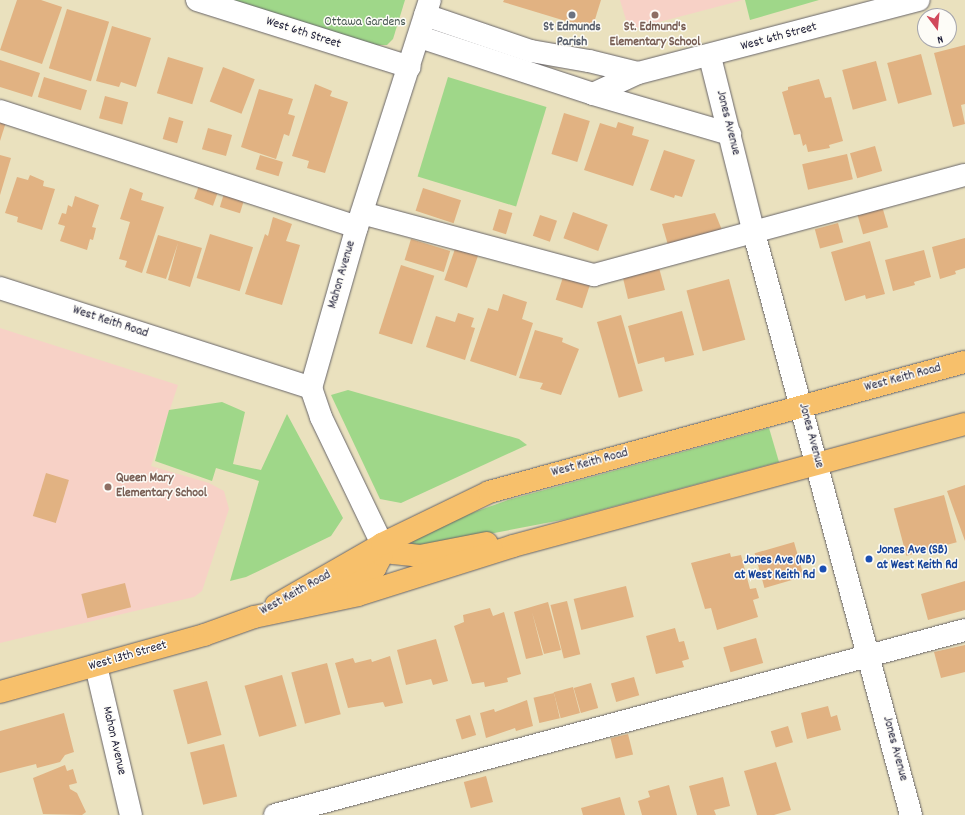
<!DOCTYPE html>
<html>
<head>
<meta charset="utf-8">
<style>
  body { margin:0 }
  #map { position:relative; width:965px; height:815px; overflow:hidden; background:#eae1be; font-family:Dekko,sans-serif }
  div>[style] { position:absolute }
  .built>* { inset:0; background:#f7d1c6 }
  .green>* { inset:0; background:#9fd789; transform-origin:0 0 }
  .building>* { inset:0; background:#e1b282; transform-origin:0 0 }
  .roads { filter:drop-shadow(0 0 1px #686569) drop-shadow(0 0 1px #686569) }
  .minor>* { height:22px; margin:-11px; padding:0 11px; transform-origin:11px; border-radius:11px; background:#fff }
  .major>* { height:22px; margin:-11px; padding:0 11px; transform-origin:11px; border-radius:11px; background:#f7c06b }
  .dots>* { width:11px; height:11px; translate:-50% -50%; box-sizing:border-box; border:2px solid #fdfcf7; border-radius:50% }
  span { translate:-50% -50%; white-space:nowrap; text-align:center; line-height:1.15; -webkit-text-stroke:3px #fdfcf7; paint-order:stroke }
  .park-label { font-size:13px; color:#485852 }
  .worship-label { font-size:13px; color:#5b616d; font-weight:700 }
  .education-label { font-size:13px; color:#785e54; font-weight:700 }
  .left { translate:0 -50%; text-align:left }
  .street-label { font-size:13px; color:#22223b }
  .transit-label { font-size:13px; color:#164399; font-weight:700 }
  .right { translate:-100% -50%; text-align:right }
  .north { position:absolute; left:917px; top:8px; width:40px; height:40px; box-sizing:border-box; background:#fdfcf7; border:1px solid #a5a5ac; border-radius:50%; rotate:164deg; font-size:11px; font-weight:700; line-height:16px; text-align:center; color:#22223b }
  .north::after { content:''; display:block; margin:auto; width:14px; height:18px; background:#d1495b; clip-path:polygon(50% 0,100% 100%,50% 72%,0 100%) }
</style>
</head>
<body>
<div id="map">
  <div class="built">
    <i style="clip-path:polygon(620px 0,743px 0,629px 30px)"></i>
    <i style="clip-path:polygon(0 328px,178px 385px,151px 466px,209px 483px,224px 491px,229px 509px,202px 591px,194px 597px,0 643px)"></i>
  </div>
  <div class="green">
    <i style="clip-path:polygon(215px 0,405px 0,393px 39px,387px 45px,374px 45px)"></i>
    <i style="clip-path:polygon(745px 0,819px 0,750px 20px)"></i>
    <i style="left:448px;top:77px;width:103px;height:104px;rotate:17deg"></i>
    <i style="clip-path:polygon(348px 390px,519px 439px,527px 445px,401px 503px,380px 499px,331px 395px)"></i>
    <i style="clip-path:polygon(222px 402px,245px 412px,233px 464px,261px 470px,287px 414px,343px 518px,331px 536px,246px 577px,230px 581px,259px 481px,216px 468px,212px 481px,155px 461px,169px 410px)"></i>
    <i style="clip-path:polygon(769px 428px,779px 462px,567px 519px,415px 548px,413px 547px,412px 541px,458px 518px,508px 500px)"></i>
  </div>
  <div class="building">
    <i style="clip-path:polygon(17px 0,41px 0,62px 7px,42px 64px,0 50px)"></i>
    <i style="clip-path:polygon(504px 0,601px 0,592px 29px,503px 2px)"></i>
    <i style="left:67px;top:9px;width:44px;height:62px;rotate:17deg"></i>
    <i style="clip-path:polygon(112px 26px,151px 38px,136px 87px,121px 82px,119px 87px,96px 81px)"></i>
    <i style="clip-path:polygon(965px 45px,965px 104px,961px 105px,965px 124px,953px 127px,934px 53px)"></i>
    <i style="left:921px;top:54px;width:42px;height:35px;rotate:75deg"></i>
    <i style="left:168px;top:57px;width:37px;height:38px;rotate:17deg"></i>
    <i style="clip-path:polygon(0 60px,40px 73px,32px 97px,0 87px)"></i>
    <i style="left:876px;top:61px;width:41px;height:35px;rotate:75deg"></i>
    <i style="left:223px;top:67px;width:34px;height:37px;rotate:21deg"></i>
    <i style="left:44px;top:77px;width:45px;height:21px;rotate:17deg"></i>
    <i style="clip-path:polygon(819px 79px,825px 98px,831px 97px,843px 141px,829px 145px,830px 148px,808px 152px,806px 144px,803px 146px,800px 134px,794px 135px,782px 92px,788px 90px,788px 87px)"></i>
    <i style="clip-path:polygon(315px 84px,332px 91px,330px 96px,348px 102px,325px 173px,307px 168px,309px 161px,292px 156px)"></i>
    <i style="clip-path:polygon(259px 89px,293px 99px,288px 114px,295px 116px,289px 136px,284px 134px,276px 159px,241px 147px)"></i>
    <i style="left:105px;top:96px;width:24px;height:23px;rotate:15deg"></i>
    <i style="left:564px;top:113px;width:27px;height:43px;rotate:17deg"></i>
    <i style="left:169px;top:117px;width:15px;height:23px;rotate:16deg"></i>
    <i style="clip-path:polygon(0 120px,6px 122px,0 141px)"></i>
    <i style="clip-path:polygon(618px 122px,634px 127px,632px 135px,649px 140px,633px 186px,584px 170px,600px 123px,616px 128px)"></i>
    <i style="left:208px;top:128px;width:25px;height:22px;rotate:16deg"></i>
    <i style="left:875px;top:146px;width:26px;height:26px;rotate:74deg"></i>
    <i style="clip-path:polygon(664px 150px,695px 160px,682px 197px,675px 195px,674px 198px,650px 190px)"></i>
    <i style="left:847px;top:154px;width:26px;height:46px;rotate:77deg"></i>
    <i style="clip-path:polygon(0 155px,11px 158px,0 195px)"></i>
    <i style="left:260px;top:155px;width:24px;height:15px;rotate:17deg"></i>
    <i style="clip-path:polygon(30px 175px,44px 181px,43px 186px,55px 189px,42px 230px,17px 222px,18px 217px,5px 213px,17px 177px,28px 180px)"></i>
    <i style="left:201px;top:180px;width:20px;height:20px;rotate:20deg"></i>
    <i style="left:226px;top:187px;width:21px;height:21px;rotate:17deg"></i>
    <i style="clip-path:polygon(130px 188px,143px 193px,141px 200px,164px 207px,142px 273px,125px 267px,127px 261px,119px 259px,130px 222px,120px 219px)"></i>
    <i style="left:423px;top:188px;width:40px;height:24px;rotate:18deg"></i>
    <i style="clip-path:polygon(75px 196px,99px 205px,92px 227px,96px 228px,93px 240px,90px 239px,87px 250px,60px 241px,65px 226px,58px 224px,62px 213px,66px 214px,68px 205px,72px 207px)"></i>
    <i style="left:882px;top:206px;width:22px;height:26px;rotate:74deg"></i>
    <i style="left:499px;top:209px;width:14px;height:22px;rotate:17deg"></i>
    <i style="left:573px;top:212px;width:37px;height:28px;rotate:20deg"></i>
    <i style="clip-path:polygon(715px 213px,722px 230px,668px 245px,662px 224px)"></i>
    <i style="left:540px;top:215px;width:18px;height:22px;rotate:19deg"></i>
    <i style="clip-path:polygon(273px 217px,292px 224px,286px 241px,300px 245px,282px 305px,245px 294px,265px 234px,268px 236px)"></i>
    <i style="left:838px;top:223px;width:20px;height:24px;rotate:75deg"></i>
    <i style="left:210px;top:234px;width:45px;height:46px;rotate:17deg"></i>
    <i style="clip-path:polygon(158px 235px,202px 248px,190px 287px,168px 280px,178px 243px,166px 279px,146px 273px)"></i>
    <i style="clip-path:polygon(965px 238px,965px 268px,955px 271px,956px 274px,940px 279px,932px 247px)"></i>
    <i style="left:411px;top:239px;width:41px;height:22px;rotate:17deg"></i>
    <i style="clip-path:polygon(870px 241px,885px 294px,866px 299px,865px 295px,845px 301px,831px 252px)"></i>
    <i style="left:456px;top:246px;width:24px;height:36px;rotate:19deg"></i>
    <i style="clip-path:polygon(924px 250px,931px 277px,914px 282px,915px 285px,893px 291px,885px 260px)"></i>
    <i style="clip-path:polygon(658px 264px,665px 290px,628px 299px,623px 278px)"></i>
    <i style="left:401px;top:265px;width:35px;height:72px;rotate:18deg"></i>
    <i style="left:564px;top:274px;width:28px;height:27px;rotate:18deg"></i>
    <i style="left:729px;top:279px;width:63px;height:44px;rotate:75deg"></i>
    <i style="clip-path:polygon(503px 294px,527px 302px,522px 319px,533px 323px,516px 376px,470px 361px,488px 308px,498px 311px)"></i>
    <i style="clip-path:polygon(682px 311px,694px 355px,665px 362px,664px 357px,638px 364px,628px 326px)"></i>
    <i style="clip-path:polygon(458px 313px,474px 318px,471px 327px,475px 328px,465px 360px,426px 347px,436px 316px,455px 322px)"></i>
    <i style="left:621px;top:315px;width:79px;height:25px;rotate:74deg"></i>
    <i style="clip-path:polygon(535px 330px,563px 338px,562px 342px,579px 349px,561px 395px,540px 389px,543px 383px,519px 378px)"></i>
    <i style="left:46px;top:473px;width:24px;height:45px;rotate:17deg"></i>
    <i style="clip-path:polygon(965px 485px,965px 541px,947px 491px)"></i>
    <i style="left:944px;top:495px;width:49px;height:52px;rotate:75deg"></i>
    <i style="left:794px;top:542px;width:36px;height:41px;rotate:74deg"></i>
    <i style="clip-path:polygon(730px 553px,731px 557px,741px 555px,750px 589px,756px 588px,759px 598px,753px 600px,758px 617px,717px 630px,711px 608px,705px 609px,691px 563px)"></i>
    <i style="clip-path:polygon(965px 581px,965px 610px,928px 620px,921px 594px)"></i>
    <i style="left:125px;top:583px;width:25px;height:45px;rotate:76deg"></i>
    <i style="left:626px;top:586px;width:32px;height:54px;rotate:76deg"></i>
    <i style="left:567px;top:601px;width:55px;height:17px;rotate:76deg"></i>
    <i style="clip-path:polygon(548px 602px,561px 650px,544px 654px,532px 612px,543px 655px,526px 659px,514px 612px)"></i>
    <i style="clip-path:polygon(490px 608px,493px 616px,504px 612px,521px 674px,507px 678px,508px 682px,485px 687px,484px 682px,472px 684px,454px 626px,464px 622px,463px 615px)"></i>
    <i style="clip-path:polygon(675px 628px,679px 642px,684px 641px,689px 659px,682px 661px,684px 667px,656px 674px,646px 636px)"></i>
    <i style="left:756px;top:638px;width:26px;height:34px;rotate:74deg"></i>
    <i style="clip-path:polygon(436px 639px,448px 681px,433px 685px,431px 679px,406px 685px,397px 650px)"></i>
    <i style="clip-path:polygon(965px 645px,965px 672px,941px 678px,934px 652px)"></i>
    <i style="clip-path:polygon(390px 656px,403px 703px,385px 707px,383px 702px,348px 708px,335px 663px,353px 658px,355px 663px,371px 659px,372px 662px)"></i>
    <i style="left:327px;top:663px;width:53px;height:37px;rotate:75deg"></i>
    <i style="left:282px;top:675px;width:53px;height:39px;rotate:74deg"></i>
    <i style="left:634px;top:677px;width:19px;height:24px;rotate:74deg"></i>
    <i style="left:207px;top:681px;width:56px;height:35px;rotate:75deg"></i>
    <i style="left:591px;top:683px;width:26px;height:18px;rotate:74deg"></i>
    <i style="left:573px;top:687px;width:27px;height:20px;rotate:75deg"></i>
    <i style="left:554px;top:693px;width:26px;height:21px;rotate:77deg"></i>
    <i style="clip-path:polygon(527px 700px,533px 726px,516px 731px,515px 728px,486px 738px,480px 713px,494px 709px,495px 712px)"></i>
    <i style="clip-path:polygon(828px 706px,831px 717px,837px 715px,841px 730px,807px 739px,801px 713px)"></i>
    <i style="clip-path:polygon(64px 713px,74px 752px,65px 755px,60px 762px,37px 768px,36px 764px,0 773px,0 731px)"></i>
    <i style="left:470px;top:715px;width:21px;height:15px;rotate:73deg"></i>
    <i style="left:788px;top:726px;width:17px;height:18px;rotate:73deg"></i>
    <i style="left:628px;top:734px;width:21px;height:18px;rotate:76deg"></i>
    <i style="left:224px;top:744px;width:54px;height:35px;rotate:76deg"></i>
    <i style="clip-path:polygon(776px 762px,791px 810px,774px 815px,757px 815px,744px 771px)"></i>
    <i style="clip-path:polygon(65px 765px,67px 771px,73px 769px,77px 783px,69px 785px,70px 789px,77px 793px,86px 812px,82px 815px,43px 814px,33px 778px)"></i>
    <i style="left:486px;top:776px;width:27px;height:23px;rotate:75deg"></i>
    <i style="clip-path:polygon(723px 777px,730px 806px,714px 810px,716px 815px,697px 815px,689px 786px)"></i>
    <i style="clip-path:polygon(669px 785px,677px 815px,642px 815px,638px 801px,650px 797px,648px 791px)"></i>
    <i style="clip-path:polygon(620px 797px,625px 815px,583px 815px,581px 808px)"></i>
  </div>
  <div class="roads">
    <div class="minor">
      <i style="left:197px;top:0;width:223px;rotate:17.5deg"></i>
      <i style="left:425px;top:15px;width:112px;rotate:18.8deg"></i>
      <i style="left:531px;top:51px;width:59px;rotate:9.8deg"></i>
      <i style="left:589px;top:61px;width:50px;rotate:13.8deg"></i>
      <i style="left:420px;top:37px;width:182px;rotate:18.2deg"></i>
      <i style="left:593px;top:94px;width:143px;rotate:16.3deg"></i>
      <i style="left:710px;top:57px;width:181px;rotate:76deg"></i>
      <i style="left:754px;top:233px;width:603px;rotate:74.9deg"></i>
      <i style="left:593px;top:94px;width:50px;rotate:-25deg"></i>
      <i style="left:638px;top:73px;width:290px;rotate:-14.6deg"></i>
      <i style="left:0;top:111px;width:375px;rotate:18deg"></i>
      <i style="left:362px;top:213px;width:240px;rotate:15deg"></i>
      <i style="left:594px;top:275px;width:384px;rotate:-15.1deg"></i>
      <i style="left:0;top:288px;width:327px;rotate:17.8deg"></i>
      <i style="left:382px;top:544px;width:141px;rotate:-115.7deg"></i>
      <i style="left:321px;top:417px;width:31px;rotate:-109deg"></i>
      <i style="left:311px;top:388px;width:167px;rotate:-74.1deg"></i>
      <i style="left:357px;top:227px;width:238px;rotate:-72.2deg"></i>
      <i style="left:96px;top:666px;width:153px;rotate:76.8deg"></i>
      <i style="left:275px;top:815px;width:714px;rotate:-15.01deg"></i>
    </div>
    <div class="major">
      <i style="left:382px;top:544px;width:14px;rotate:39deg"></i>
      <i style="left:393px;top:553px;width:27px;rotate:6deg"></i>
      <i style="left:420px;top:556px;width:68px;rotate:-11deg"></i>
      <i style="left:327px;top:594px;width:55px;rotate:-28.4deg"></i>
      <i style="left:375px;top:568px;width:15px;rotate:-62deg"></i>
      <i style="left:382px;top:555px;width:11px;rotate:-90deg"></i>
      <i style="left:276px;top:605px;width:122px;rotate:-29.9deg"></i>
      <i style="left:382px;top:544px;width:119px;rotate:-25.9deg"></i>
      <i style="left:489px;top:492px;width:493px;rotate:-15.3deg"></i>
      <i style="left:0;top:692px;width:212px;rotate:-15.6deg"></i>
      <i style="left:204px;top:635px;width:53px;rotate:-19.8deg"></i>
      <i style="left:254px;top:617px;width:106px;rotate:-11.9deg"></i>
      <i style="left:358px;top:595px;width:163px;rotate:-17.5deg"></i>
      <i style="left:513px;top:546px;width:468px;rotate:-15.1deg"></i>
    </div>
  </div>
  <div class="dots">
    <i style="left:572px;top:15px;background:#6b7280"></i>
    <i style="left:655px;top:15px;background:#8d6e63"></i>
    <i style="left:108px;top:487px;background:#8d6e63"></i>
    <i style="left:869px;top:559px;background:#1a4fb4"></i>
    <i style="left:823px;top:569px;background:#1a4fb4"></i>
  </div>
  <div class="park-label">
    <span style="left:365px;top:23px">Ottawa Gardens</span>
  </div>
  <div class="worship-label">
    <span style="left:572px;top:36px">St Edmunds<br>Parish</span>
  </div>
  <div class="education-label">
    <span style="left:655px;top:36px">St. Edmund's<br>Elementary School</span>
    <span class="left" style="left:116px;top:487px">Queen Mary<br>Elementary School</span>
  </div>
  <div class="street-label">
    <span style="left:303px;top:34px;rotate:18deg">West 6th Street</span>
    <span style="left:779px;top:38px;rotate:-15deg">West 6th Street</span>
    <span style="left:727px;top:123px;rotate:76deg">Jones Avenue</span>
    <span style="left:343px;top:275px;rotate:-74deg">Mahon Avenue</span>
    <span style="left:110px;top:323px;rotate:18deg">West Keith Road</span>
    <span style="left:903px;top:379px;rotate:-15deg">West Keith Road</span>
    <span style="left:810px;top:436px;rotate:75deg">Jones Avenue</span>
    <span style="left:590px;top:464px;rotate:-15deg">West Keith Road</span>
    <span style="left:296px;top:594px;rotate:-29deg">West Keith Road</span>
    <span style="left:128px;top:657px;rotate:-16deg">West 13th Street</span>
    <span style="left:113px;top:741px;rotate:77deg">Mahon Avenue</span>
    <span style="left:894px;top:749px;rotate:75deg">Jones Avenue</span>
  </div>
  <div class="transit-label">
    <span class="left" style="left:877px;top:559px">Jones Ave (SB)<br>at West Keith Rd</span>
    <span class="right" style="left:815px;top:569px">Jones Ave (NB)<br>at West Keith Rd</span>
  </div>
  <div class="north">N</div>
</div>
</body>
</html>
